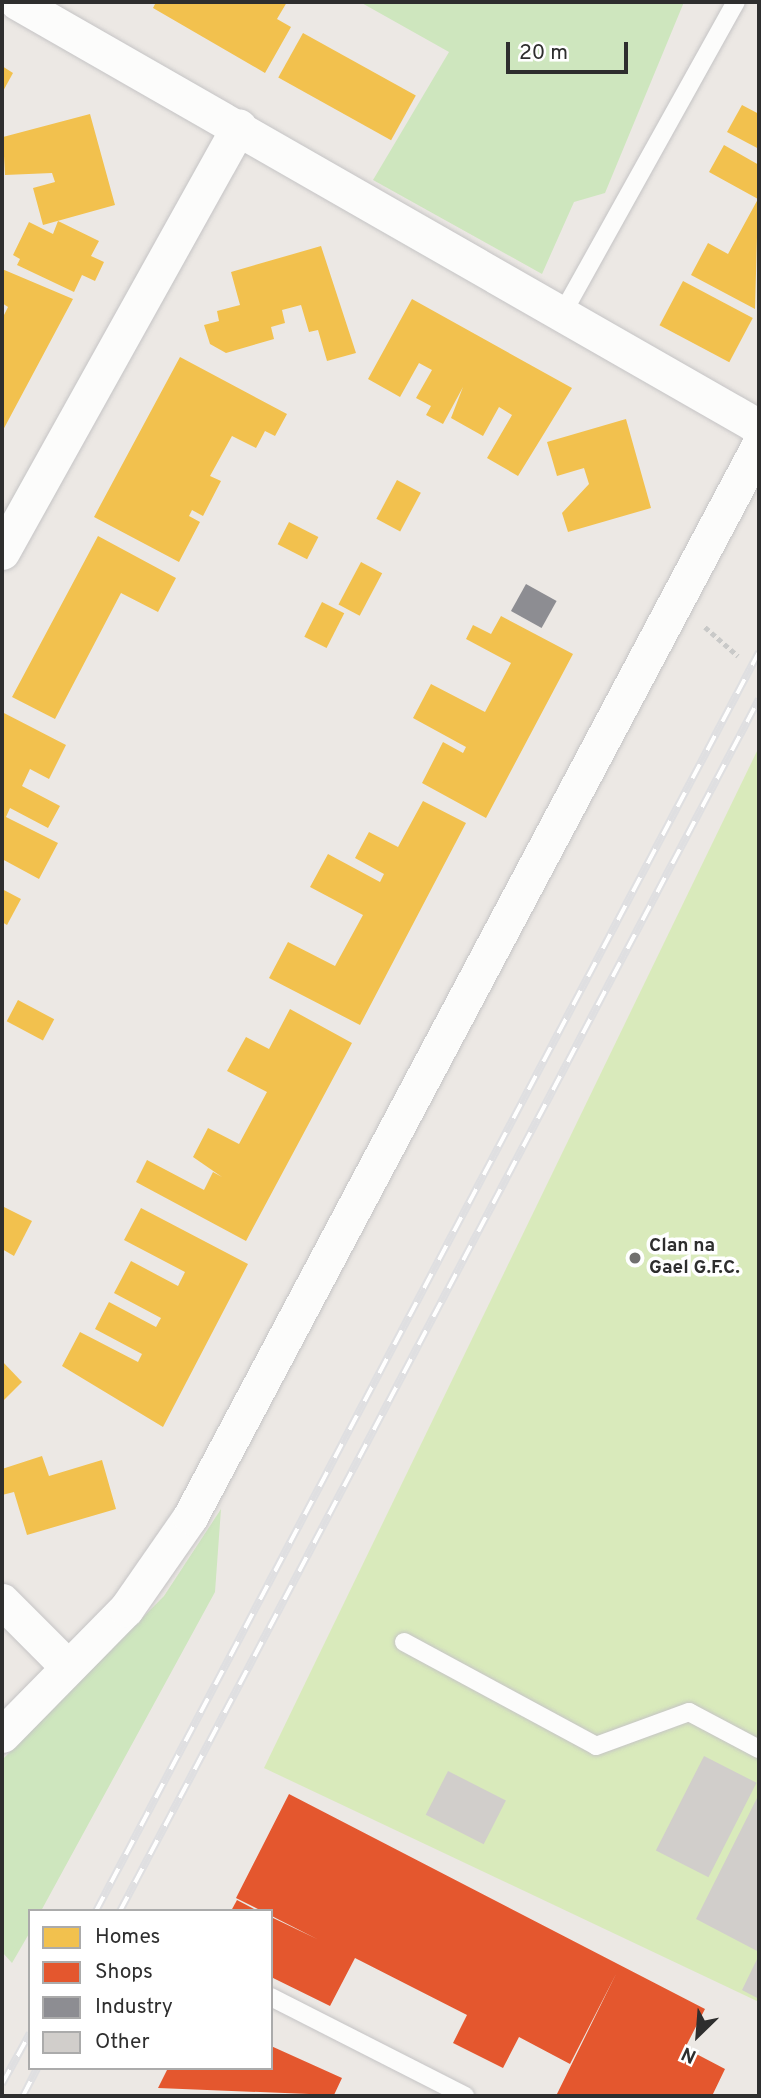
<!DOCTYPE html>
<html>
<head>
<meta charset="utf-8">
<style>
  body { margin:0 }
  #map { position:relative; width:761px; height:2098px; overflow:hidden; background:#ece8e4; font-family:Overpass,sans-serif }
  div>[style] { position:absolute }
  .green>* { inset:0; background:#cee6be }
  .pitch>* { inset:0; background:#d9eabb }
  .homes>* { inset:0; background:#f2c14e; transform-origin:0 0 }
  .shops>* { inset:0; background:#e4572e }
  .industry>* { inset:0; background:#8d8d92; transform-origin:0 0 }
  .building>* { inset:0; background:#d1cecb; transform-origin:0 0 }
  .path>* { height:4.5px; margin-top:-2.25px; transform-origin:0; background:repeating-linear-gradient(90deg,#c9c9c8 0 5px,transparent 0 8.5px) }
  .roads { filter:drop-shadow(0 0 2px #c5c4c5) drop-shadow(0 0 2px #c5c4c5) }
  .lane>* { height:18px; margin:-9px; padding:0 9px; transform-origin:9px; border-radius:9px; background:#fcfcfb }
  .street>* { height:35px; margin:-17.5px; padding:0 17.5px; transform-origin:17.5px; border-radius:17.5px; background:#fcfcfb }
  .rail>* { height:8px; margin-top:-4px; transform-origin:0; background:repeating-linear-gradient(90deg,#fff 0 16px,#dfdfe1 0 32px); box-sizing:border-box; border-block:2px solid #dfdfe1 }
  .dots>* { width:19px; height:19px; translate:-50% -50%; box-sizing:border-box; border:4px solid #fff; border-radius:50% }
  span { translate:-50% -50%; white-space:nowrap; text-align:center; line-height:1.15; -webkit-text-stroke:7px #fff; paint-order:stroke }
  .poi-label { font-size:19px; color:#2e2e2e; font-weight:700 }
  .left { translate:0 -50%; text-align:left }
  .frame { position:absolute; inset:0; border:4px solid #2e2e2e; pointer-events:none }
  .legend { position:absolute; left:28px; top:1909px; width:245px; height:161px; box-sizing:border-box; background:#fff; border:2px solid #ababab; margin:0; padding:9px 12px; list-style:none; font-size:21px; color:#2e2e2e }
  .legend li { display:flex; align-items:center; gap:14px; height:35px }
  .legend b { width:35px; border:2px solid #ababab }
  .north { position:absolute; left:663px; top:2000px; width:70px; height:70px; -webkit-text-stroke:5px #fff; paint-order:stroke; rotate:205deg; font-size:19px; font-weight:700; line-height:28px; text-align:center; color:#2e2e2e }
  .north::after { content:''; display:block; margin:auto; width:24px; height:32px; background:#2e2e2e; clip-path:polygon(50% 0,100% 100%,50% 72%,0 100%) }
  .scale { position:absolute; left:506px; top:42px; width:122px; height:32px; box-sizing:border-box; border:4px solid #2e2e2e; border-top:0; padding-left:9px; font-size:21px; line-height:24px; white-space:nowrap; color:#2e2e2e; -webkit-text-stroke:5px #fff; paint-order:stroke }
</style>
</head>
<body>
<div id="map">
  <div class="green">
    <i style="clip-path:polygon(360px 2px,684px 2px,605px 193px,574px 202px,542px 274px,373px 180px,449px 52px)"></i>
    <i style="clip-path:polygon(221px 1509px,215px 1592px,41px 1911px,30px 1911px,30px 1932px,12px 1963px,2px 1952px,2px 1760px,164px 1596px)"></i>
  </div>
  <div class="pitch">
    <i style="clip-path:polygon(759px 747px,759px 2002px,264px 1768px)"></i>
  </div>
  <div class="homes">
    <i style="clip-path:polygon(156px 2px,287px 2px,277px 19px,291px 27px,265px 73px,153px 8px)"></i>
    <i style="left:303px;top:33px;width:129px;height:51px;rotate:29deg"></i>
    <i style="clip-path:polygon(2px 66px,13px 73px,2px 93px)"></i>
    <i style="clip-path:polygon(742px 105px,759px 114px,759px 149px,727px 132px)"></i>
    <i style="clip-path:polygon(90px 114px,115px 205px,43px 225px,33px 188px,55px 182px,52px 173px,5px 175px,3px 137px)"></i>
    <i style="clip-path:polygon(724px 145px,759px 165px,755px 309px,691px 275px,708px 243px,728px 254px,758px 199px,709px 172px)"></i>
    <i style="clip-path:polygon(58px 221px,99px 241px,91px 256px,104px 262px,95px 281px,82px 275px,74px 292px,17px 265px,20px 259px,13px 255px,29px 222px,53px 234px)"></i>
    <i style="clip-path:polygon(321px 246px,356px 353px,327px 361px,318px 330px,309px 332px,301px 305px,282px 310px,285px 323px,271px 327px,274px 339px,226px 353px,210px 344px,204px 325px,219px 321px,217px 311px,240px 305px,231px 272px)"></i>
    <i style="clip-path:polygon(2px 269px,73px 299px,2px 432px,2px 319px,8px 307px,2px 303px)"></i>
    <i style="left:683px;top:281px;width:79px;height:50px;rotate:28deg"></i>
    <i style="clip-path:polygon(412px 299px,572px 388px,518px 476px,487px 458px,512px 415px,499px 407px,483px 436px,451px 418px,463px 387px,443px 424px,426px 415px,431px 406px,416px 398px,432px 370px,419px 363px,400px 397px,368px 379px)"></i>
    <i style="clip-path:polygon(180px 357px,287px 414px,275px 436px,265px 431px,256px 448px,232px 436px,210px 476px,221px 481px,203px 516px,192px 510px,189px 516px,200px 522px,179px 562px,94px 517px)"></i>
    <i style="clip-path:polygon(626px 419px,651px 508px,568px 532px,562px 513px,589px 484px,584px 468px,557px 476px,547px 442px)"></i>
    <i style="left:397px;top:480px;width:27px;height:44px;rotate:28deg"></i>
    <i style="left:289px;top:522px;width:33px;height:25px;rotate:27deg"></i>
    <i style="clip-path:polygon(98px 536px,176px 578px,158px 612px,121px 593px,55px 719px,12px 697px)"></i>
    <i style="left:361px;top:562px;width:24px;height:48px;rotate:28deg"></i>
    <i style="left:322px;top:602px;width:25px;height:39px;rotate:27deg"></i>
    <i style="clip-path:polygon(501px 616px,573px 654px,486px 818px,422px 783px,443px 742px,463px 753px,466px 747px,413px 718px,431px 684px,485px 712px,511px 663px,466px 639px,473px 625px,491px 634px)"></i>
    <i style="clip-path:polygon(2px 712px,66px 745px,49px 779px,30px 769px,22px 786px,60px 806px,48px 828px,10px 808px,6px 817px,58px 843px,39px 879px,2px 859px)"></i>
    <i style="clip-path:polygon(423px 801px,466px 823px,360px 1025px,269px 978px,288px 942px,335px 966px,363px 915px,310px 887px,328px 854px,380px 882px,384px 874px,355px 858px,369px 832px,398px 847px)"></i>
    <i style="clip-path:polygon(2px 889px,21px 899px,7px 925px,2px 922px)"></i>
    <i style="left:18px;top:1000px;width:41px;height:24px;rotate:28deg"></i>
    <i style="clip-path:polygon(290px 1009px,352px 1043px,246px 1241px,136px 1182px,147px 1160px,204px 1190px,213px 1172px,222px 1177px,193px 1157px,208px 1128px,239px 1144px,267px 1092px,227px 1071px,246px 1037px,269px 1049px)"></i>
    <i style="clip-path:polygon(2px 1206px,32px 1221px,14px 1256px,2px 1249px)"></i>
    <i style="clip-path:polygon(141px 1208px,248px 1264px,163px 1427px,62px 1366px,80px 1332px,138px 1362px,142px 1354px,95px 1329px,109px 1302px,156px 1327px,161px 1318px,114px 1293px,131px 1261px,178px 1286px,185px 1272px,124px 1240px)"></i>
    <i style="clip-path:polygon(2px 1361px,22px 1382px,2px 1402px)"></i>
    <i style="clip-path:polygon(42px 1456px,49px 1476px,102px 1460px,116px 1509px,27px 1535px,14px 1492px,2px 1495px,2px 1469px)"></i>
  </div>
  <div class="shops">
    <i style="clip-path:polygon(289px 1794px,705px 2009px,685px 2048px,725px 2069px,712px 2096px,556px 2096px,616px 1974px,570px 2064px,519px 2037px,503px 2068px,453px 2043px,467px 2015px,355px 1958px,330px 2006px,271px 1977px,271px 1917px,317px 1939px,236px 1898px)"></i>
    <i style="clip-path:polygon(237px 1900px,258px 1911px,231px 1911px)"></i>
    <i style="clip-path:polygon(271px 2046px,342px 2078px,334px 2095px,158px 2088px,168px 2068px,271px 2068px)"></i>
  </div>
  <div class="industry">
    <i style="left:526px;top:584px;width:35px;height:31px;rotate:29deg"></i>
  </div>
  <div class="building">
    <i style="left:704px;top:1756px;width:59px;height:106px;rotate:27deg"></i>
    <i style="left:448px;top:1771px;width:65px;height:49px;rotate:27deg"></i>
    <i style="clip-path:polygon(759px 1794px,759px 1952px,696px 1919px)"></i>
    <i style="clip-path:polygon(759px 1955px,759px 1999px,742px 1990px)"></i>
  </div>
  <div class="path">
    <i style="left:705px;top:627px;width:44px;rotate:41.3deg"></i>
  </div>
  <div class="roads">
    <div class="lane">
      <i style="left:561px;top:316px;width:359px;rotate:-60.9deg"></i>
      <i style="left:404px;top:1642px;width:218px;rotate:28.4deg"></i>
      <i style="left:596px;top:1746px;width:99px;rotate:-20.1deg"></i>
      <i style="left:689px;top:1712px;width:79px;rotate:27.9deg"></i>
      <i style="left:271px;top:1997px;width:218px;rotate:27deg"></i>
    </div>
    <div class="street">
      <i style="left:17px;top:2px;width:855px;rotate:29.8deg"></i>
      <i style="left:2px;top:552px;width:487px;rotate:-60.9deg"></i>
      <i style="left:2px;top:1601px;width:93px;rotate:45deg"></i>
      <i style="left:2px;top:1735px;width:177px;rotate:-45.5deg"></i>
      <i style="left:126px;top:1609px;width:112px;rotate:-55.2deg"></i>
      <i style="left:190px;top:1517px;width:1214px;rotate:-62.04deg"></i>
    </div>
  </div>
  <div class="rail">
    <i style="left:96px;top:1911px;width:1423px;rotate:-62.23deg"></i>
    <i style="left:120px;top:1911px;width:1370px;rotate:-62.2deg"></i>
    <i style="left:2px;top:2084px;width:58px;rotate:-61.2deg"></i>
    <i style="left:23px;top:2096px;width:31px;rotate:-63deg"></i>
  </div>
  <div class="dots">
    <i style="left:635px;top:1258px;background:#706f6e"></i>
  </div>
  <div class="poi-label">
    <span class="left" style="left:649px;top:1258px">Clan na<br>Gael G.F.C.</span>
  </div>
  <div class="frame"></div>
  <ul class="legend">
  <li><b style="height:19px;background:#f2c14e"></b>Homes</li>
  <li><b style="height:19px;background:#e4572e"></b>Shops</li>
  <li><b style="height:19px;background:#8d8d92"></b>Industry</li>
  <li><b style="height:19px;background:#d1cecb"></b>Other</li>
  </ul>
  <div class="north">N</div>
  <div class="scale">20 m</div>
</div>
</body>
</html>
